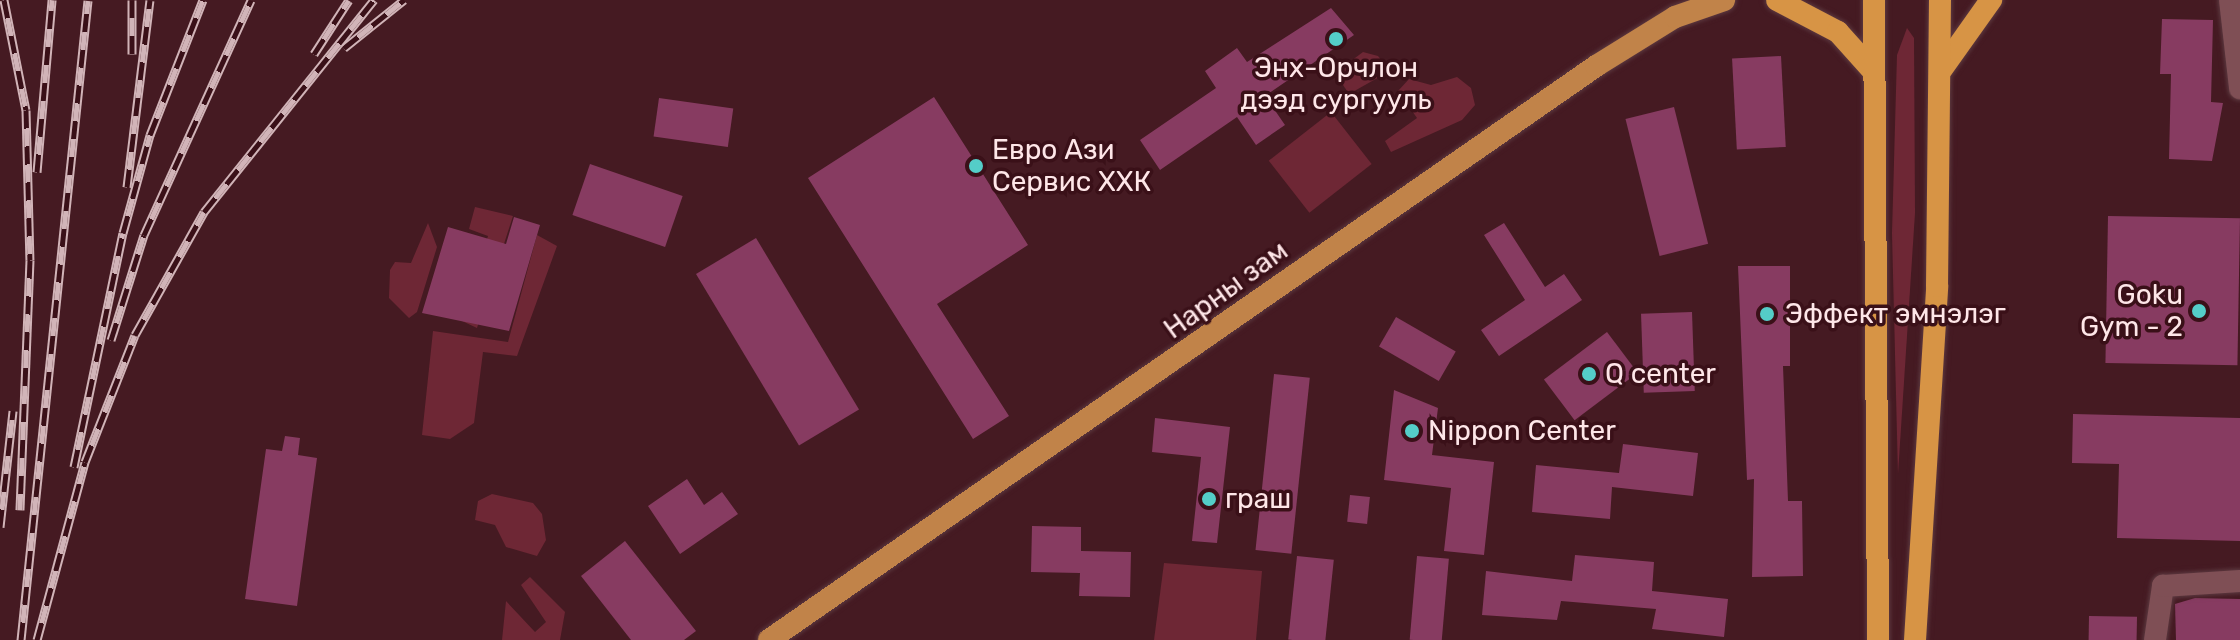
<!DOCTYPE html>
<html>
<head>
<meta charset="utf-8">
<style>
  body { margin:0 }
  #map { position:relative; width:2240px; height:640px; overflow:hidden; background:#451a22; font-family:Rubik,sans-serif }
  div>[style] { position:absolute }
  .green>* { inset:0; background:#6e2735; transform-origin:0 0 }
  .building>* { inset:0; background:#873b61; transform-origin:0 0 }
  .roads { filter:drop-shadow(0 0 2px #5c3940) drop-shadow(0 0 2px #5c3940) }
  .minor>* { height:22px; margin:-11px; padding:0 11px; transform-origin:11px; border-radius:11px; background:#7f4f55 }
  .primary>* { height:22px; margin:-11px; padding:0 11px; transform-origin:11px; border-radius:11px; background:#c18349 }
  .trunk>* { height:22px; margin:-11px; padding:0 11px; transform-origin:11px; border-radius:11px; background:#d79445 }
  .rail>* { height:9px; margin-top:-4.5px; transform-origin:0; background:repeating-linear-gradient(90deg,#3a1018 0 18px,#d1b4b8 0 36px); box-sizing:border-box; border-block:2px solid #d1b4b8 }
  .dots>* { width:22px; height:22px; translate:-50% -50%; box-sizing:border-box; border:4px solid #3a1018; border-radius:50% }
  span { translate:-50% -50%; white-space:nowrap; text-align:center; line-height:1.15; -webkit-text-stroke:7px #3a1018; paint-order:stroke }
  .poi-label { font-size:28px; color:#fee6e8 }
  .left { translate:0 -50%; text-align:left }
  .right { translate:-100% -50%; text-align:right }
  .street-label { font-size:28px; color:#fee6e8 }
</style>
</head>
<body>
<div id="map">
  <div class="green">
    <i style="clip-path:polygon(1907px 28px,1914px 38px,1915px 213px,1898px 474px,1892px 233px,1897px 55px)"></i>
    <i style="clip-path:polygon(1363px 52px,1378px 56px,1390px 71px,1349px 94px,1335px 73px)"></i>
    <i style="clip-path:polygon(1457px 77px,1471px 88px,1475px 105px,1462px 120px,1391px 152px,1385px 141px,1417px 118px,1398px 91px,1409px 79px,1431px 85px)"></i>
    <i style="left:1331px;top:112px;width:66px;height:79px;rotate:52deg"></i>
    <i style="clip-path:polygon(475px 207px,513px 216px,477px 328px,462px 321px,488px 236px,469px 229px)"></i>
    <i style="clip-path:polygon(428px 223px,437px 247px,417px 312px,409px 318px,389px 298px,390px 270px,395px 262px,411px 263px)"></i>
    <i style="clip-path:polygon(537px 235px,557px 246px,517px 356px,483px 352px,474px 423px,450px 439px,422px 435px,433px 331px,508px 342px)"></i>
    <i style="clip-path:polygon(492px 494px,533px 503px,542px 514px,546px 540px,537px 556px,506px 547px,495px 525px,475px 520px,478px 501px)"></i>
    <i style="clip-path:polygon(1164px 563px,1262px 571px,1256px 640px,1154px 640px)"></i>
    <i style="clip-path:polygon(530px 577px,565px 612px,560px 640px,502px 640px,506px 601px,535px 632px,546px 622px,521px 585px)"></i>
  </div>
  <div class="building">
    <i style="clip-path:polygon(1331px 8px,1354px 35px,1265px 96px,1285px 125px,1256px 145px,1237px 117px,1160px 170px,1140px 140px,1216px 88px,1205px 71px,1237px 48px,1247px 62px)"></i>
    <i style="clip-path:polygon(2162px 19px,2213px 20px,2211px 102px,2223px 103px,2212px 161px,2169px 159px,2171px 74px,2160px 74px)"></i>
    <i style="left:1781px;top:56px;width:91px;height:49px;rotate:87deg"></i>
    <i style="clip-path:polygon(934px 97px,1028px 245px,937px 304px,1009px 416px,973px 439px,808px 178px)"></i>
    <i style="left:659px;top:98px;width:75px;height:39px;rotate:8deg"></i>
    <i style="left:1674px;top:107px;width:141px;height:50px;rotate:76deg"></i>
    <i style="left:590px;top:164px;width:98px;height:54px;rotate:19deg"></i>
    <i style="left:2108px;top:216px;width:132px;height:147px;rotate:1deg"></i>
    <i style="clip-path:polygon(514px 217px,540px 225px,509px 331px,422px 313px,448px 227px,506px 244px)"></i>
    <i style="clip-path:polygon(1504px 223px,1545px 287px,1564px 274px,1582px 300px,1499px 356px,1481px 330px,1525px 300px,1484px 235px)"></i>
    <i style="left:756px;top:238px;width:200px;height:70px;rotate:59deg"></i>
    <i style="clip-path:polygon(1738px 266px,1790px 266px,1790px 366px,1783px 366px,1788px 501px,1802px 501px,1803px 576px,1752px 577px,1754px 479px,1747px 480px)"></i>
    <i style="left:1692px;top:312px;width:79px;height:51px;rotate:88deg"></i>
    <i style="left:1396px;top:317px;width:69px;height:34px;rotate:30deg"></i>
    <i style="left:1607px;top:332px;width:51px;height:79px;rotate:53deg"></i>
    <i style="left:1274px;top:374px;width:36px;height:177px;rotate:6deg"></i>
    <i style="clip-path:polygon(1394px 390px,1438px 408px,1432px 455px,1494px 462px,1484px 555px,1444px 551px,1451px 488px,1384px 480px)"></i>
    <i style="clip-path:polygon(2073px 414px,2240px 418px,2240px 541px,2117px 538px,2119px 464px,2072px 463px)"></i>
    <i style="clip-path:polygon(1155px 418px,1230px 427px,1217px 543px,1192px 541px,1201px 457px,1152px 452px)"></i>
    <i style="clip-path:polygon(285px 436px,300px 438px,298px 455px,317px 458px,297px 606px,245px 599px,266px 449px,282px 451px)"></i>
    <i style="clip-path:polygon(1623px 444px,1698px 453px,1693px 496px,1612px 487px,1610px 519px,1532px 512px,1536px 465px,1619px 473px)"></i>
    <i style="clip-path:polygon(687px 479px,704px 505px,722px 492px,738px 514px,680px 554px,648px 506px)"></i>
    <i style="left:1350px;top:495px;width:20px;height:27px;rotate:6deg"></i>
    <i style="clip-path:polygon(1032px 526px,1081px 527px,1081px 551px,1131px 552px,1130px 597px,1079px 596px,1080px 573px,1031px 572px)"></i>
    <i style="clip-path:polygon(625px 541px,696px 631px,684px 640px,631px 640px,581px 576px)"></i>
    <i style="clip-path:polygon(1575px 555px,1654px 562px,1652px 591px,1728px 599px,1724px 637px,1652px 629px,1656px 609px,1561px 601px,1557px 620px,1482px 615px,1486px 571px,1572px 581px)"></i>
    <i style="left:1297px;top:556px;width:37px;height:84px;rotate:6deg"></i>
    <i style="left:1417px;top:556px;width:32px;height:84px;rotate:5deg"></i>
    <i style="clip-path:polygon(2195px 598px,2240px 599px,2240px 640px,2176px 640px,2175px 604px)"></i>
    <i style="left:2089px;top:616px;width:48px;height:24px;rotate:1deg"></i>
  </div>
  <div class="roads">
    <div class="minor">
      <i style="left:2230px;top:0;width:89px;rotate:83.5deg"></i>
      <i style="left:2155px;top:640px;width:55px;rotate:-81.6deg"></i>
      <i style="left:2163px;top:586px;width:77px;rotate:-3.7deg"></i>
    </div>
    <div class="primary">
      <i style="left:769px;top:640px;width:1007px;rotate:-34.76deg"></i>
      <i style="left:1596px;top:66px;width:93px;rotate:-31.8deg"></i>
      <i style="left:1675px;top:17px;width:52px;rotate:-19.1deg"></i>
    </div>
    <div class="trunk">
      <i style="left:1777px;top:0;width:69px;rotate:27.7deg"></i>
      <i style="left:1838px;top:32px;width:52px;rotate:48.1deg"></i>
      <i style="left:1874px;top:0;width:640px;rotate:89.64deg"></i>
      <i style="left:1942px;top:69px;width:85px;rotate:-54.6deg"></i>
      <i style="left:1915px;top:640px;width:355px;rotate:-86.4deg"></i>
      <i style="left:1937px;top:286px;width:286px;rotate:-89.4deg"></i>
    </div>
  </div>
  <div class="rail">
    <i style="left:4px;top:0;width:112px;rotate:78.7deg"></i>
    <i style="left:26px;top:110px;width:150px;rotate:88.5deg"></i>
    <i style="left:30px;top:260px;width:250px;rotate:92.3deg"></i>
    <i style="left:132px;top:0;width:54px;rotate:90deg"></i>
    <i style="left:344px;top:48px;width:77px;rotate:-38.7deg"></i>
    <i style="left:314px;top:54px;width:64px;rotate:-57.1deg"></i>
    <i style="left:37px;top:172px;width:173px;rotate:-85deg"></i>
    <i style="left:127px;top:187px;width:188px;rotate:-83deg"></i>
    <i style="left:111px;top:340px;width:110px;rotate:-72.6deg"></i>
    <i style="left:144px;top:235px;width:258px;rotate:-65.5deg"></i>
    <i style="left:74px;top:467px;width:239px;rotate:-78.2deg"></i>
    <i style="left:123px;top:233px;width:102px;rotate:-74.6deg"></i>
    <i style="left:150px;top:135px;width:145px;rotate:-68.6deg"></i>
    <i style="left:0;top:527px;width:117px;rotate:-83.6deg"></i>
    <i style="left:21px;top:640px;width:643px;rotate:-84.02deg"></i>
    <i style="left:37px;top:640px;width:184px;rotate:-74.9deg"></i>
    <i style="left:85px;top:462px;width:136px;rotate:-68.5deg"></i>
    <i style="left:135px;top:335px;width:141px;rotate:-60.7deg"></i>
    <i style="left:204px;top:212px;width:272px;rotate:-51.3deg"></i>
  </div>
  <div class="dots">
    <i style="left:1336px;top:39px;background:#54cdc8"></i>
    <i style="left:976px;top:166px;background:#54cdc8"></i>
    <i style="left:2199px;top:311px;background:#54cdc8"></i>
    <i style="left:1767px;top:314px;background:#54cdc8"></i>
    <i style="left:1589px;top:374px;background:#54cdc8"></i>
    <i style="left:1412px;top:431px;background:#54cdc8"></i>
    <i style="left:1209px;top:499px;background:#54cdc8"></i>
  </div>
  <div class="poi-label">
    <span style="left:1336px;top:84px">Энх-Орчлон<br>дээд сургууль</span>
    <span class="left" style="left:992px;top:166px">Евро Ази<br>Сервис ХХК</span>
    <span class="right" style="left:2183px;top:311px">Goku<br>Gym - 2</span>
    <span class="left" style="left:1785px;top:314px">Эффект эмнэлэг</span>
    <span class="left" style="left:1605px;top:374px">Q center</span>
    <span class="left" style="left:1428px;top:431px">Nippon Center</span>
    <span class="left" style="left:1225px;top:499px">граш</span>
  </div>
  <div class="street-label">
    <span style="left:1226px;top:290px;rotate:-36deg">Нарны зам</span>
  </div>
</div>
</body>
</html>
